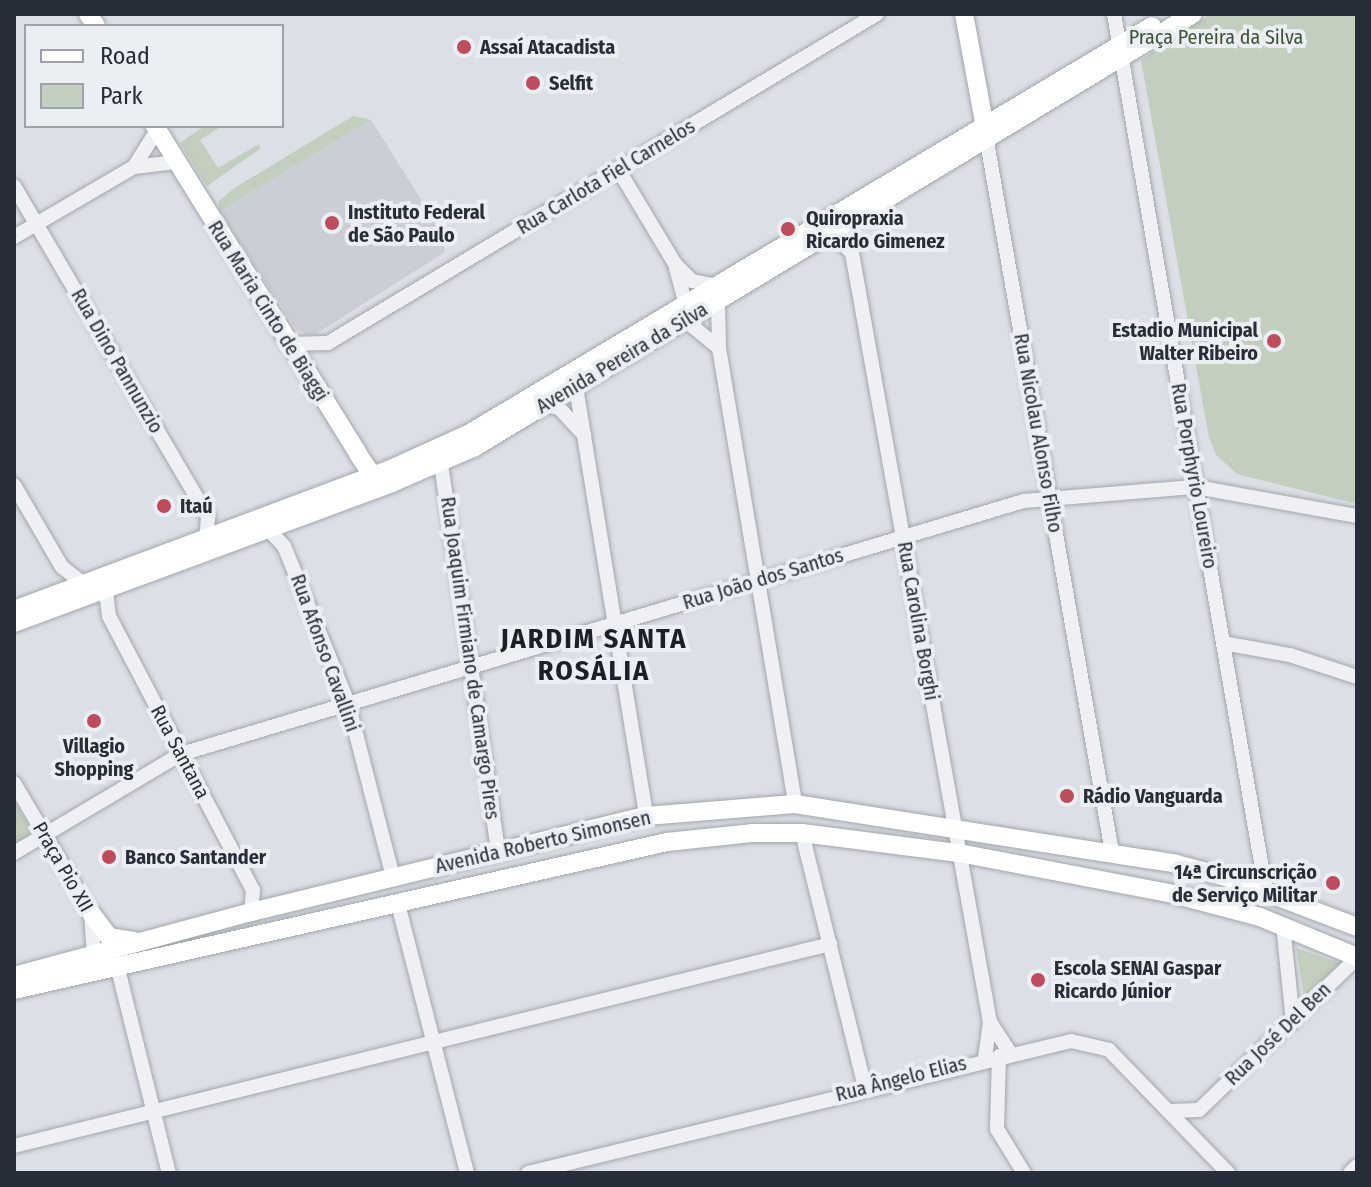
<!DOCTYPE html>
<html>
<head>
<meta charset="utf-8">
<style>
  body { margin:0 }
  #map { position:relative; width:1371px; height:1187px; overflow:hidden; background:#dcdfe5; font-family:"Fira Sans Condensed",sans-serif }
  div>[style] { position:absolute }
  .built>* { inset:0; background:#cbcfd5 }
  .green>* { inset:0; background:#c2cebe }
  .roads { filter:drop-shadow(0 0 2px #a2a6ae) drop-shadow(0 0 2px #a2a6ae) }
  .minor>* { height:14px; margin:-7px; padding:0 7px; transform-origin:7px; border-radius:7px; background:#eef0f4 }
  .major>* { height:18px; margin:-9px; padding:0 9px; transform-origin:9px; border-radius:9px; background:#fff }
  .dots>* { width:22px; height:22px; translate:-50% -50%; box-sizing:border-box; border:4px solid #ebeef3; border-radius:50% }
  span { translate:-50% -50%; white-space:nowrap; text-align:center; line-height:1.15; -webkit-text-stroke:8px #ebeef3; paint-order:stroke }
  .park-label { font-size:20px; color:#3b5436 }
  .poi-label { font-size:20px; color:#282e39; font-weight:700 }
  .left { translate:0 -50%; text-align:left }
  .right { translate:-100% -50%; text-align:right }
  .street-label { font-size:20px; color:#282e39 }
  .district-label { font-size:28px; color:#1a1f2a; font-weight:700; letter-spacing:2px }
  .frame { position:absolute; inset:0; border:16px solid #282e39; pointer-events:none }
  .legend { position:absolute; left:24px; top:24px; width:260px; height:104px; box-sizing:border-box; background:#ebeef3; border:2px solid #9da1a9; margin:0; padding:10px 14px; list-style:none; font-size:24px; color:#282e39 }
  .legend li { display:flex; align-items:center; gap:16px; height:40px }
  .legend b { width:40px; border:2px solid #9da1a9 }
</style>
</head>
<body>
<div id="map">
  <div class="built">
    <i style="clip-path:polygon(371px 120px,439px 228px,445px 252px,316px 334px,305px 334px,296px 329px,220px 211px)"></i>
  </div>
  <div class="green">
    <i style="clip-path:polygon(1211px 14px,1357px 14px,1357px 504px,1237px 474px,1217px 456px,1209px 438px,1141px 60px)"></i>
    <i style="clip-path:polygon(353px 116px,371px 120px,220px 211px,218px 202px,233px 189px)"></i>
    <i style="clip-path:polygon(204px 126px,219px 128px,200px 140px,218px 168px,259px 144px,260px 149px,207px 186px,180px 143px)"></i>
    <i style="clip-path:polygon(14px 801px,33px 833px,14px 844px)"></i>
    <i style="clip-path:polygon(1296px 948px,1340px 963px,1304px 997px)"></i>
  </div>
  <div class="roads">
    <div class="minor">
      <i style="left:1114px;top:14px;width:890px;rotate:80.17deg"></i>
      <i style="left:987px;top:142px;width:721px;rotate:80.02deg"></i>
      <i style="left:134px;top:167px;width:44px;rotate:-58.1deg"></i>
      <i style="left:618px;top:169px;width:111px;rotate:59deg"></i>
      <i style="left:675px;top:264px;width:24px;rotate:45deg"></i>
      <i style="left:692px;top:281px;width:20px;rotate:11deg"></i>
      <i style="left:14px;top:186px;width:384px;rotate:59.6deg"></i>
      <i style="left:208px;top:517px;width:22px;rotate:95deg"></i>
      <i style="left:14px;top:237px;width:139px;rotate:-30.3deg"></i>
      <i style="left:134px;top:167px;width:42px;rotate:-6.8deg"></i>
      <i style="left:824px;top:237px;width:19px;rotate:18deg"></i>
      <i style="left:842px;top:243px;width:14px;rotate:45deg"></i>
      <i style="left:852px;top:253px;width:781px;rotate:79.83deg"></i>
      <i style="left:990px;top:1022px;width:36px;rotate:98deg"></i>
      <i style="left:676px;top:268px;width:35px;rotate:75deg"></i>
      <i style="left:718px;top:299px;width:49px;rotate:88.8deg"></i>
      <i style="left:719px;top:348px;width:462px;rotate:80.5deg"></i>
      <i style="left:685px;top:320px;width:44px;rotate:39.5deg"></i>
      <i style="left:288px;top:344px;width:40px;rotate:-1.4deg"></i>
      <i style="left:328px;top:343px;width:640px;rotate:-30.93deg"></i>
      <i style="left:576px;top:387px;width:435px;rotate:80.7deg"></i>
      <i style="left:546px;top:405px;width:13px;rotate:13deg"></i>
      <i style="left:559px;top:408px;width:37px;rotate:47deg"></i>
      <i style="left:441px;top:464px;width:392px;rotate:81.6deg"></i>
      <i style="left:14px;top:485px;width:95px;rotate:59.7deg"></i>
      <i style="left:62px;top:567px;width:29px;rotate:38deg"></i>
      <i style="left:268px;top:529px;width:23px;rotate:47deg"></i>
      <i style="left:284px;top:546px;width:170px;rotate:67.8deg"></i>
      <i style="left:348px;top:703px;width:180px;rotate:75.5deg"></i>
      <i style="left:106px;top:592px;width:24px;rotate:83deg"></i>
      <i style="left:109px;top:616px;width:310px;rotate:62.3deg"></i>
      <i style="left:253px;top:890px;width:22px;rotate:95deg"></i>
      <i style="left:1223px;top:643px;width:68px;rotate:10.2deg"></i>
      <i style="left:1290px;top:655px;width:71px;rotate:18.2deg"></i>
      <i style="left:14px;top:783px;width:151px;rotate:59.4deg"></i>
      <i style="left:91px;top:913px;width:43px;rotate:86deg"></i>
      <i style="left:802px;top:833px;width:262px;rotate:76.1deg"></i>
      <i style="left:14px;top:853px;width:194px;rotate:-30.7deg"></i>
      <i style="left:181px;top:754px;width:880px;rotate:-16.71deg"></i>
      <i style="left:1024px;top:501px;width:173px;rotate:-4.7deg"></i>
      <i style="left:1196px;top:487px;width:164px;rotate:10.2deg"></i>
      <i style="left:398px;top:904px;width:278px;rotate:75.6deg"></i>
      <i style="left:1283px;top:925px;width:97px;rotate:84.1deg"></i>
      <i style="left:117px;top:965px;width:214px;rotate:76deg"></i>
      <i style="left:990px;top:1022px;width:37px;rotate:57deg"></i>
      <i style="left:999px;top:1056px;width:73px;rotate:91.6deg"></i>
      <i style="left:997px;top:1129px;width:52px;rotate:58.5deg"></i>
      <i style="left:1169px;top:1111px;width:30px;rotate:-2deg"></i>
      <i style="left:1199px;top:1110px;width:219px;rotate:-43.9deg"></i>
      <i style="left:14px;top:1146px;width:841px;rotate:-13.9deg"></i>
      <i style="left:528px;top:1173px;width:559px;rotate:-13.66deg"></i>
      <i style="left:1071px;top:1041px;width:39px;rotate:13deg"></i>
      <i style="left:1109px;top:1050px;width:171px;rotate:45.9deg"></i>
      <i style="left:1350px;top:1173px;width:10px;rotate:-45deg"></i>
    </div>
    <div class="major">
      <i style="left:88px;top:14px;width:14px;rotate:56deg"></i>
      <i style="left:964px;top:14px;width:121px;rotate:79.5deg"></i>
      <i style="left:155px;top:126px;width:386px;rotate:58.2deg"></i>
      <i style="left:358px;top:454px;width:25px;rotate:56deg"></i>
      <i style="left:372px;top:475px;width:10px;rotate:24deg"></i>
      <i style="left:14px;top:610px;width:405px;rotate:-20.5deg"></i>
      <i style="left:393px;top:468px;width:85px;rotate:-24.4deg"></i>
      <i style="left:470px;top:433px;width:794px;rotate:-30.83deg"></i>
      <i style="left:14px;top:623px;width:403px;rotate:-20.3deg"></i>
      <i style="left:392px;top:483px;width:90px;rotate:-23.4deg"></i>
      <i style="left:475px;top:447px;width:838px;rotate:-31.09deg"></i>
      <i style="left:91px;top:913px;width:30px;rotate:53deg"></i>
      <i style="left:109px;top:937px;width:26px;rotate:9deg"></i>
      <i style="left:14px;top:976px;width:245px;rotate:-15.1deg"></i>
      <i style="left:251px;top:912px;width:406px;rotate:-13.7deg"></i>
      <i style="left:646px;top:816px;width:149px;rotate:-4.6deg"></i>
      <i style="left:795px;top:804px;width:386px;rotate:8.9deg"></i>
      <i style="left:1176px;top:864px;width:52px;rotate:14.6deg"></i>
      <i style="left:1226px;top:877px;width:140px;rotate:20.9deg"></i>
      <i style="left:14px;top:990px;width:670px;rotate:-12.77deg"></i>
      <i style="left:667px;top:842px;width:85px;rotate:-6deg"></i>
      <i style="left:752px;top:833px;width:50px"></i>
      <i style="left:802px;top:833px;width:158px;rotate:7.3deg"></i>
      <i style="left:959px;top:853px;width:218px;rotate:10.8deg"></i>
      <i style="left:1173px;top:894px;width:90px;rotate:14.8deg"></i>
      <i style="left:1260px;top:917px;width:105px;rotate:22.4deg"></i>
    </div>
  </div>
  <div class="dots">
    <i style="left:464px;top:47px;background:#bf4c5c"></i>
    <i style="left:533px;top:83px;background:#bf4c5c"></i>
    <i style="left:332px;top:223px;background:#bf4c5c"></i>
    <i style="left:788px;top:229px;background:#bf4c5c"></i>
    <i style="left:1274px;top:341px;background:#bf4c5c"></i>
    <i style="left:164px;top:506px;background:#bf4c5c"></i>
    <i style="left:94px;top:721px;background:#bf4c5c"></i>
    <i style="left:1067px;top:796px;background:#bf4c5c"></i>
    <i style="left:109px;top:857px;background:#bf4c5c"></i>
    <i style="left:1333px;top:883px;background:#bf4c5c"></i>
    <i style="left:1038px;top:980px;background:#bf4c5c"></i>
  </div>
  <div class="park-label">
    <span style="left:1216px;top:37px">Praça Pereira da Silva</span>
  </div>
  <div class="poi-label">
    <span class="left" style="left:480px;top:47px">Assaí Atacadista</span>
    <span class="left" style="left:549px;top:83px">Selfit</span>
    <span class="left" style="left:348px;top:224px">Instituto Federal<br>de São Paulo</span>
    <span class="left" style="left:806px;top:230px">Quiropraxia<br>Ricardo Gimenez</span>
    <span class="right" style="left:1258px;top:342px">Estadio Municipal<br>Walter Ribeiro</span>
    <span class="left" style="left:180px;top:506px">Itaú</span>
    <span style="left:94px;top:758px">Villagio<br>Shopping</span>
    <span class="left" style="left:1083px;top:796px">Rádio Vanguarda</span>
    <span class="left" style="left:125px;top:857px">Banco Santander</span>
    <span class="right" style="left:1317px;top:884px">14ª Circunscrição<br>de Serviço Militar</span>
    <span class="left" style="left:1054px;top:980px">Escola SENAI Gaspar<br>Ricardo Júnior</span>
  </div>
  <div class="street-label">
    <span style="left:606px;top:177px;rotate:-31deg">Rua Carlota Fiel Carnelos</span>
    <span style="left:268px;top:311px;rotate:58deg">Rua Maria Cinto de Biaggi</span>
    <span style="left:622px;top:358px;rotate:-31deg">Avenida Pereira da Silva</span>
    <span style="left:117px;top:361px;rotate:60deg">Rua Dino Pannunzio</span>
    <span style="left:1038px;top:433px;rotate:80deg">Rua Nicolau Alonso Filho</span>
    <span style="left:1194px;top:476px;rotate:80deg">Rua Porphyrio Loureiro</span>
    <span style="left:763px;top:579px;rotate:-17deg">Rua João dos Santos</span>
    <span style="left:918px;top:621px;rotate:80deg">Rua Carolina Borghi</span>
    <span style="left:325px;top:653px;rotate:70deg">Rua Afonso Cavallini</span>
    <span style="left:470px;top:658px;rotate:82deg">Rua Joaquim Firmiano de Camargo Pires</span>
    <span style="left:180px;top:752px;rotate:62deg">Rua Santana</span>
    <span style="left:543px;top:842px;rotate:-13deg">Avenida Roberto Simonsen</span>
    <span style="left:63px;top:867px;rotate:60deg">Praça Pio XII</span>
    <span style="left:1278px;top:1034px;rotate:-44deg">Rua José Del Ben</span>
    <span style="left:901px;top:1079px;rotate:-14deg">Rua Ângelo Elias</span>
  </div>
  <div class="district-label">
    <span style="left:594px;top:655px">JARDIM SANTA<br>ROSÁLIA</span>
  </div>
  <div class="frame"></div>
  <ul class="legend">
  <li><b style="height:10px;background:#fff"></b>Road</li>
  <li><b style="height:22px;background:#c2cebe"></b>Park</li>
  </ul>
</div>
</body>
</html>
